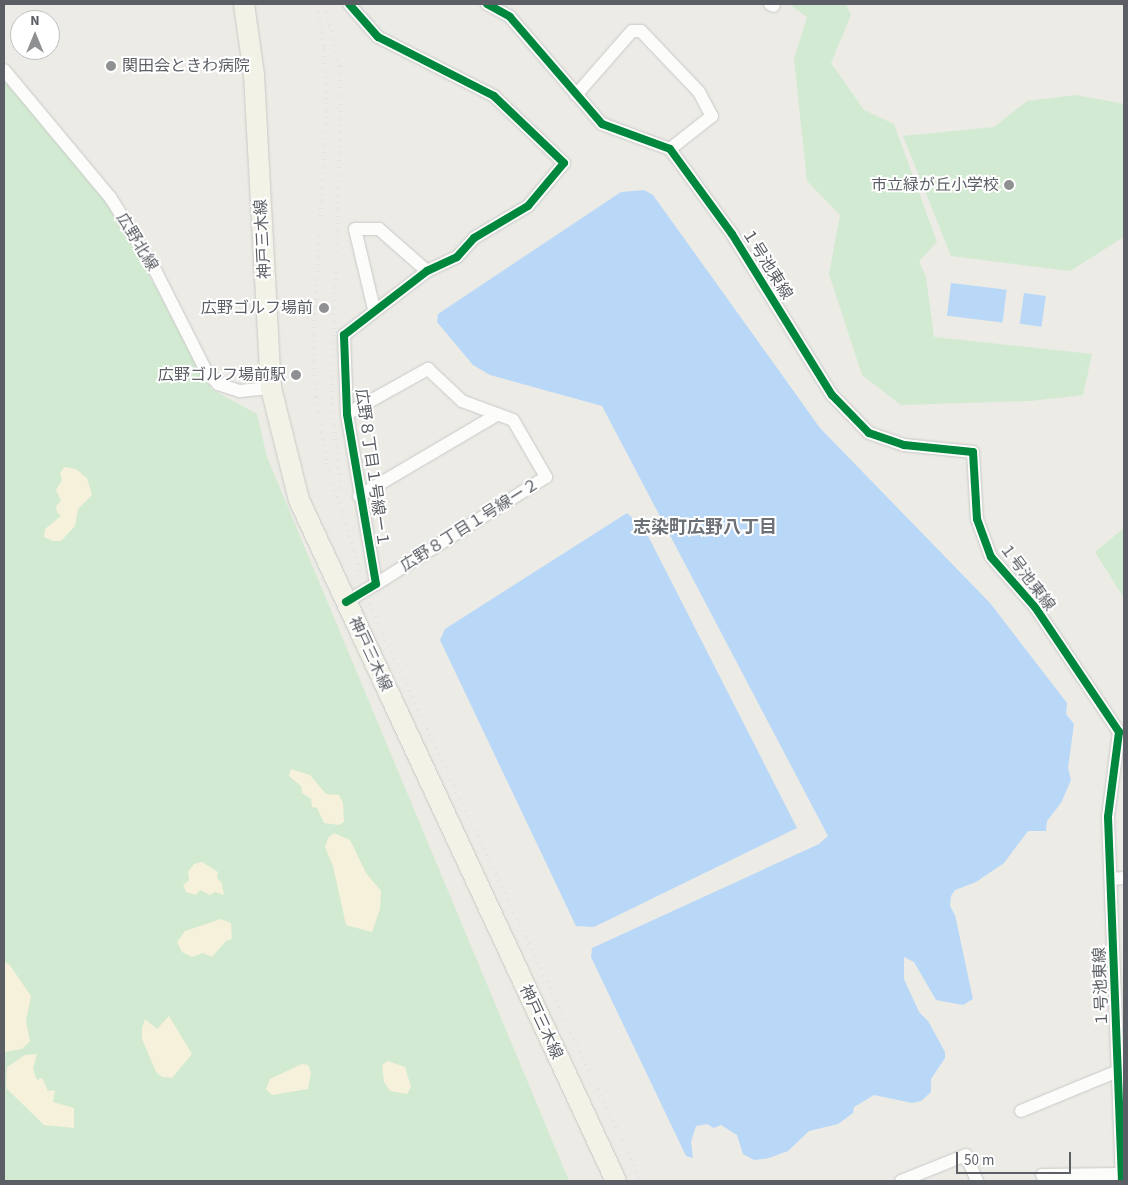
<!DOCTYPE html>
<html>
<head>
<meta charset="utf-8">
<style>
  body { margin:0 }
  #map { position:relative; width:1128px; height:1185px; overflow:hidden; background:#ecebe6; font-family:"Source Sans 3","Noto Sans JP",sans-serif }
  div>[style] { position:absolute }
  .green>* { inset:0; background:#d2ead1 }
  .sand>* { inset:0; background:#f6f1da }
  .water>* { inset:0; background:#b9d8f8; transform-origin:0 0 }
  .roads { filter:drop-shadow(0 0 1px #c9c9c8) drop-shadow(0 0 1px #c9c9c8) }
  .street>* { height:12px; margin:-6px; padding:0 6px; transform-origin:6px; border-radius:6px; background:#fcfcfb }
  .primary>* { height:20px; margin:-10px; padding:0 10px; transform-origin:10px; border-radius:10px; background:#f3f2e7 }
  .rail>* { height:4px; margin-top:-2px; transform-origin:0; background:repeating-linear-gradient(90deg,#e3e3e3 0 1px,transparent 0 7px) }
  .cycleway>* { height:8px; margin:-4px; padding:0 4px; transform-origin:4px; border-radius:4px; background:#00873e }
  .dots>* { width:14px; height:14px; translate:-50% -50%; box-sizing:border-box; border:2px solid #fff; border-radius:50% }
  span { translate:-50% -50%; white-space:nowrap; text-align:center; line-height:1.15; -webkit-text-stroke:4px #fff; paint-order:stroke }
  .poi-label { font-size:16px; color:#5b5f65 }
  .left { translate:0 -50%; text-align:left }
  .right { translate:-100% -50%; text-align:right }
  .street-label { font-size:16px; color:#5b5f65 }
  .neighbourhood-label { font-size:18px; color:#6c7177; font-weight:700 }
  .frame { position:absolute; inset:0; border:5px solid #5b5f65; pointer-events:none }
  .north { position:absolute; left:10px; top:10px; width:50px; height:50px; box-sizing:border-box; background:#fff; border:1px solid #bdbfc1; border-radius:50%; rotate:0deg; font-size:14px; font-weight:700; line-height:20px; text-align:center; color:#5b5f65 }
  .north::after { content:''; display:block; margin:auto; width:18px; height:22px; background:#8e9092; clip-path:polygon(50% 0,100% 100%,50% 72%,0 100%) }
  .scale { position:absolute; left:956px; top:1152px; width:115px; height:22px; box-sizing:border-box; border:2px solid #5b5f65; border-top:0; padding-left:6px; font-size:15px; line-height:18px; white-space:nowrap; color:#5b5f65; -webkit-text-stroke:4px #fff; paint-order:stroke }
</style>
</head>
<body>
<div id="map">
  <div class="green">
    <i style="clip-path:polygon(789px 4px,846px 4px,851px 15px,831px 63px,864px 110px,894px 124px,937px 242px,919px 261px,926px 277px,934px 337px,1092px 354px,1083px 395px,1030px 401px,901px 405px,862px 375px,829px 274px,840px 215px,807px 181px,794px 59px,807px 17px)"></i>
    <i style="clip-path:polygon(4px 76px,110px 204px,211px 389px,257px 414px,267px 457px,569px 1181px,4px 1181px)"></i>
    <i style="clip-path:polygon(1076px 95px,1124px 104px,1124px 237px,1070px 271px,951px 256px,903px 136px,994px 127px,1027px 101px)"></i>
    <i style="clip-path:polygon(1124px 528px,1124px 598px,1095px 552px)"></i>
  </div>
  <div class="sand">
    <i style="clip-path:polygon(64px 467px,76px 469px,87px 478px,92px 495px,78px 509px,75px 526px,61px 541px,53px 541px,44px 537px,45px 529px,61px 516px,57px 512px,56px 506px,61px 501px,56px 490px,62px 480px,60px 473px)"></i>
    <i style="clip-path:polygon(291px 769px,310px 775px,326px 794px,339px 795px,343px 803px,344px 822px,339px 825px,324px 823px,317px 808px,312px 807px,311px 799px,302px 793px,301px 786px,289px 776px)"></i>
    <i style="clip-path:polygon(334px 833px,350px 840px,366px 873px,381px 891px,380px 909px,372px 932px,346px 925px,333px 866px,325px 847px,328px 838px)"></i>
    <i style="clip-path:polygon(202px 862px,218px 872px,217px 878px,222px 883px,224px 895px,215px 892px,210px 895px,200px 890px,196px 895px,186px 892px,183px 885px,189px 880px,188px 872px,194px 864px)"></i>
    <i style="clip-path:polygon(221px 919px,231px 923px,232px 939px,226px 941px,212px 957px,203px 953px,192px 957px,182px 952px,177px 942px,185px 931px)"></i>
    <i style="clip-path:polygon(4px 962px,9px 964px,31px 996px,26px 1021px,30px 1041px,22px 1049px,4px 1052px)"></i>
    <i style="clip-path:polygon(169px 1016px,192px 1054px,172px 1078px,162px 1077px,156px 1072px,142px 1039px,142px 1028px,145px 1019px,157px 1029px)"></i>
    <i style="clip-path:polygon(37px 1054px,33px 1069px,37px 1080px,42px 1078px,48px 1091px,55px 1090px,53px 1102px,74px 1108px,74px 1128px,44px 1125px,6px 1088px,7px 1067px,25px 1055px)"></i>
    <i style="clip-path:polygon(388px 1061px,405px 1067px,411px 1087px,407px 1094px,390px 1091px,384px 1082px,382px 1065px)"></i>
    <i style="clip-path:polygon(302px 1064px,308px 1065px,311px 1073px,308px 1089px,272px 1095px,266px 1089px,270px 1079px)"></i>
  </div>
  <div class="water">
    <i style="clip-path:polygon(644px 190px,653px 195px,820px 428px,990px 603px,1067px 703px,1066px 714px,1074px 724px,1068px 768px,1071px 780px,1061px 803px,1047px 821px,1046px 831px,1028px 831px,1004px 863px,976px 882px,955px 890px,951px 896px,950px 906px,955px 915px,973px 999px,963px 1005px,936px 1000px,914px 962px,904px 957px,904px 979px,919px 1012px,928px 1021px,945px 1052px,945px 1058px,931px 1079px,931px 1092px,921px 1101px,912px 1103px,874px 1095px,854px 1107px,853px 1113px,838px 1124px,809px 1131px,788px 1151px,769px 1158px,754px 1160px,743px 1154px,737px 1135px,721px 1125px,714px 1128px,707px 1124px,696px 1126px,691px 1142px,693px 1158px,686px 1156px,591px 957px,592px 948px,819px 844px,828px 836px,602px 406px,490px 375px,473px 365px,437px 322px,438px 314px,621px 192px)"></i>
    <i style="left:951px;top:283px;width:56px;height:33px;rotate:7deg"></i>
    <i style="left:1024px;top:293px;width:22px;height:31px;rotate:8deg"></i>
    <i style="clip-path:polygon(627px 513px,645px 530px,797px 828px,594px 927px,576px 926px,440px 640px,445px 629px)"></i>
  </div>
  <div class="roads">
    <div class="street">
      <i style="left:487px;top:4px;width:26px;rotate:29deg"></i>
      <i style="left:510px;top:17px;width:141px;rotate:49.3deg"></i>
      <i style="left:602px;top:124px;width:72px;rotate:20.2deg"></i>
      <i style="left:670px;top:149px;width:105px;rotate:53.9deg"></i>
      <i style="left:732px;top:234px;width:190px;rotate:58.2deg"></i>
      <i style="left:832px;top:395px;width:53px;rotate:45.8deg"></i>
      <i style="left:869px;top:433px;width:37px;rotate:19deg"></i>
      <i style="left:904px;top:445px;width:69px;rotate:5.8deg"></i>
      <i style="left:973px;top:452px;width:67px;rotate:86.6deg"></i>
      <i style="left:977px;top:519px;width:40px;rotate:69.8deg"></i>
      <i style="left:991px;top:557px;width:67px;rotate:48.7deg"></i>
      <i style="left:1035px;top:607px;width:151px;rotate:56.1deg"></i>
      <i style="left:1119px;top:732px;width:86px;rotate:97.4deg"></i>
      <i style="left:1108px;top:817px;width:364px;rotate:87.8deg"></i>
      <i style="left:770px;top:4px;width:4px;rotate:27deg"></i>
      <i style="left:4px;top:70px;width:165px;rotate:50.2deg"></i>
      <i style="left:110px;top:197px;width:81px;rotate:58.1deg"></i>
      <i style="left:153px;top:266px;width:115px;rotate:63.2deg"></i>
      <i style="left:205px;top:369px;width:20px;rotate:49deg"></i>
      <i style="left:218px;top:384px;width:23px;rotate:18deg"></i>
      <i style="left:240px;top:391px;width:31px;rotate:-6deg"></i>
      <i style="left:576px;top:95px;width:85px;rotate:-48.8deg"></i>
      <i style="left:632px;top:31px;width:9px"></i>
      <i style="left:641px;top:31px;width:84px;rotate:46.4deg"></i>
      <i style="left:699px;top:92px;width:27px;rotate:62deg"></i>
      <i style="left:712px;top:116px;width:53px;rotate:141.8deg"></i>
      <i style="left:374px;top:309px;width:82px;rotate:-103.4deg"></i>
      <i style="left:355px;top:229px;width:24px"></i>
      <i style="left:379px;top:229px;width:64px;rotate:41.2deg"></i>
      <i style="left:347px;top:414px;width:93px;rotate:-29.1deg"></i>
      <i style="left:428px;top:369px;width:47px;rotate:43.3deg"></i>
      <i style="left:462px;top:401px;width:54px;rotate:20.4deg"></i>
      <i style="left:513px;top:420px;width:66px;rotate:59.9deg"></i>
      <i style="left:546px;top:477px;width:201px;rotate:147.8deg"></i>
      <i style="left:359px;top:496px;width:161px;rotate:-30.5deg"></i>
      <i style="left:346px;top:602px;width:35px;rotate:-31deg"></i>
      <i style="left:376px;top:584px;width:172px;rotate:-99.7deg"></i>
      <i style="left:347px;top:414px;width:79px;rotate:-92.2deg"></i>
      <i style="left:344px;top:335px;width:105px;rotate:-37.6deg"></i>
      <i style="left:427px;top:271px;width:33px;rotate:-25deg"></i>
      <i style="left:457px;top:257px;width:25px;rotate:-48deg"></i>
      <i style="left:474px;top:238px;width:63px;rotate:-30.7deg"></i>
      <i style="left:528px;top:206px;width:56px;rotate:-50.1deg"></i>
      <i style="left:564px;top:163px;width:97px;rotate:-136.3deg"></i>
      <i style="left:494px;top:96px;width:130px;rotate:-153deg"></i>
      <i style="left:378px;top:37px;width:44px;rotate:-131.3deg"></i>
      <i style="left:1111px;top:879px;width:13px;rotate:-4deg"></i>
      <i style="left:1021px;top:1111px;width:105px;rotate:-22.4deg"></i>
      <i style="left:1042px;top:1175px;width:80px;rotate:-0.7deg"></i>
      <i style="left:901px;top:1181px;width:70px;rotate:-21.8deg"></i>
      <i style="left:966px;top:1155px;width:28px;rotate:67deg"></i>
    </div>
    <div class="primary">
      <i style="left:244px;top:4px;width:72px;rotate:82deg"></i>
      <i style="left:254px;top:75px;width:313px;rotate:86.9deg"></i>
      <i style="left:271px;top:388px;width:115px;rotate:76deg"></i>
      <i style="left:299px;top:500px;width:751px;rotate:65.04deg"></i>
    </div>
  </div>
  <div class="rail">
    <i style="left:317px;top:4px;width:46px;rotate:81.2deg"></i>
    <i style="left:324px;top:49px;width:54px;rotate:86.8deg"></i>
    <i style="left:327px;top:103px;width:244px;rotate:93.3deg"></i>
    <i style="left:313px;top:347px;width:50px;rotate:86.6deg"></i>
    <i style="left:316px;top:397px;width:67px;rotate:80.5deg"></i>
    <i style="left:327px;top:463px;width:133px;rotate:73.3deg"></i>
    <i style="left:365px;top:590px;width:40px;rotate:69deg"></i>
    <i style="left:379px;top:627px;width:613px;rotate:64.69deg"></i>
    <i style="left:325px;top:4px;width:64px;rotate:77.3deg"></i>
    <i style="left:339px;top:66px;width:31px;rotate:86deg"></i>
    <i style="left:341px;top:97px;width:307px;rotate:91.7deg"></i>
    <i style="left:332px;top:404px;width:89px;rotate:84.2deg"></i>
  </div>
  <div class="cycleway">
    <i style="left:487px;top:4px;width:26px;rotate:29deg"></i>
    <i style="left:510px;top:17px;width:141px;rotate:49.3deg"></i>
    <i style="left:602px;top:124px;width:72px;rotate:20.2deg"></i>
    <i style="left:670px;top:149px;width:105px;rotate:53.9deg"></i>
    <i style="left:732px;top:234px;width:190px;rotate:58.2deg"></i>
    <i style="left:832px;top:395px;width:53px;rotate:45.8deg"></i>
    <i style="left:869px;top:433px;width:37px;rotate:19deg"></i>
    <i style="left:904px;top:445px;width:69px;rotate:5.8deg"></i>
    <i style="left:973px;top:452px;width:67px;rotate:86.6deg"></i>
    <i style="left:977px;top:519px;width:40px;rotate:69.8deg"></i>
    <i style="left:991px;top:557px;width:67px;rotate:48.7deg"></i>
    <i style="left:1035px;top:607px;width:151px;rotate:56.1deg"></i>
    <i style="left:1119px;top:732px;width:86px;rotate:97.4deg"></i>
    <i style="left:1108px;top:817px;width:364px;rotate:87.8deg"></i>
    <i style="left:346px;top:602px;width:35px;rotate:-31deg"></i>
    <i style="left:376px;top:584px;width:172px;rotate:-99.7deg"></i>
    <i style="left:347px;top:414px;width:79px;rotate:-92.2deg"></i>
    <i style="left:344px;top:335px;width:105px;rotate:-37.6deg"></i>
    <i style="left:427px;top:271px;width:33px;rotate:-25deg"></i>
    <i style="left:457px;top:257px;width:25px;rotate:-48deg"></i>
    <i style="left:474px;top:238px;width:63px;rotate:-30.7deg"></i>
    <i style="left:528px;top:206px;width:56px;rotate:-50.1deg"></i>
    <i style="left:564px;top:163px;width:97px;rotate:-136.3deg"></i>
    <i style="left:494px;top:96px;width:130px;rotate:-153deg"></i>
    <i style="left:378px;top:37px;width:44px;rotate:-131.3deg"></i>
  </div>
  <div class="dots">
    <i style="left:111px;top:66px;background:#8e9092"></i>
    <i style="left:1009px;top:185px;background:#8e9092"></i>
    <i style="left:324px;top:308px;background:#8e9092"></i>
    <i style="left:296px;top:375px;background:#8e9092"></i>
  </div>
  <div class="poi-label">
    <span class="left" style="left:122px;top:66px">関田会ときわ病院</span>
    <span class="right" style="left:999px;top:185px">市立緑が丘小学校</span>
    <span class="right" style="left:313px;top:308px">広野ゴルフ場前</span>
    <span class="right" style="left:286px;top:375px">広野ゴルフ場前駅</span>
  </div>
  <div class="street-label">
    <span style="left:263px;top:239px;rotate:-93deg">神戸三木線</span>
    <span style="left:137px;top:242px;rotate:59deg">広野北線</span>
    <span style="left:767px;top:264px;rotate:58deg">１号池東線</span>
    <span style="left:372px;top:468px;rotate:82deg">広野８丁目１号線ー１</span>
    <span style="left:470px;top:525px;rotate:-32deg">広野８丁目１号線ー２</span>
    <span style="left:1027px;top:577px;rotate:53deg">１号池東線</span>
    <span style="left:370px;top:654px;rotate:65deg">神戸三木線</span>
    <span style="left:1101px;top:987px;rotate:-92deg">１号池東線</span>
    <span style="left:541px;top:1022px;rotate:65deg">神戸三木線</span>
  </div>
  <div class="neighbourhood-label">
    <span style="left:705px;top:528px">志染町広野八丁目</span>
  </div>
  <div class="frame"></div>
  <div class="north">N</div>
  <div class="scale">50 m</div>
</div>
</body>
</html>
